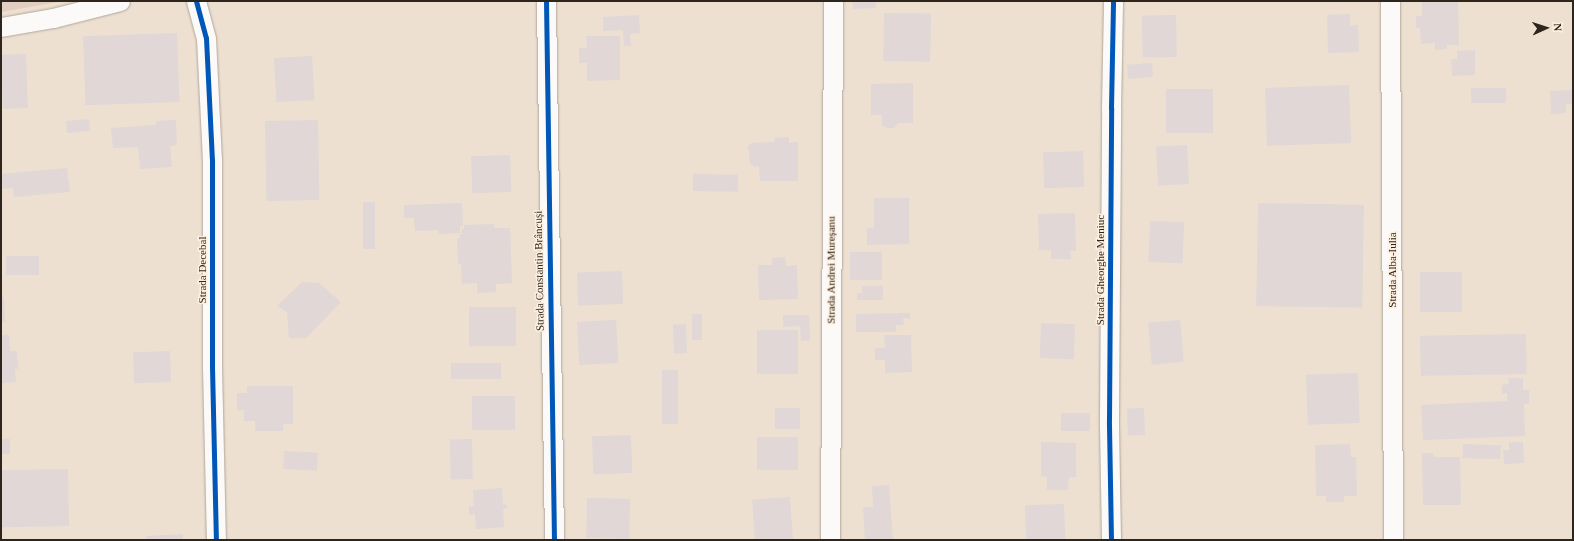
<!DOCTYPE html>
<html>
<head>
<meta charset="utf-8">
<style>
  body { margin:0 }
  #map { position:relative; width:1574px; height:541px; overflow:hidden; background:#ede0d1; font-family:Georgia,serif }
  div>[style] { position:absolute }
  .industrial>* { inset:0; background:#e2cfc2 }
  .building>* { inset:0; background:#e0d7d6; transform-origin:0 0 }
  .roads { filter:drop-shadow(0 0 1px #b0a69b) drop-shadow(0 0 1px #b0a69b) }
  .minor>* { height:19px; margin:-9.5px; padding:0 9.5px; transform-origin:9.5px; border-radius:9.5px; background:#fcfaf8 }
  .cycleway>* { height:5px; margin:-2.5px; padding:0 2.5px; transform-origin:2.5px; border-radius:2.5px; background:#0057b8 }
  span { translate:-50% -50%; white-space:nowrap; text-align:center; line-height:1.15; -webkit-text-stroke:3px #fef0e0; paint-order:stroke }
  .street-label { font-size:11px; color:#2e261c }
  .frame { position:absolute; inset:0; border:2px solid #2e261c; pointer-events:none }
  .north { position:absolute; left:1526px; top:8px; width:40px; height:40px; -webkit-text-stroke:3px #fef0e0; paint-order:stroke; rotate:87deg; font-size:11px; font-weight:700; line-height:16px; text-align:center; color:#2e261c }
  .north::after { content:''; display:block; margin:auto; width:14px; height:18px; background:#2e261c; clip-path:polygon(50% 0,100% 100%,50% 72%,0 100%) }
</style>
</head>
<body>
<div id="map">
  <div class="industrial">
    <i style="clip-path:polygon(1px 1px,64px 1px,1px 12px)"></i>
  </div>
  <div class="building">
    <i style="clip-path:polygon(852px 1px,876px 1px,876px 8px,853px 9px)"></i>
    <i style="clip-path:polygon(1422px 1px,1458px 1px,1459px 45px,1447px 45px,1447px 49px,1435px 50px,1435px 43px,1421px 44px,1420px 28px,1416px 28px,1416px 16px,1422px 16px)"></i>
    <i style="left:884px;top:13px;width:47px;height:48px;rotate:1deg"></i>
    <i style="clip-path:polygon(1350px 14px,1350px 26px,1358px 25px,1359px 52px,1328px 53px,1327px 15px)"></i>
    <i style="clip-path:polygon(639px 15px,640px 33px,630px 34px,631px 46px,624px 46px,623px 30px,603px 31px,603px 17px)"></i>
    <i style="left:1176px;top:15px;width:42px;height:34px;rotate:89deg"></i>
    <i style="left:177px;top:33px;width:69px;height:94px;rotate:88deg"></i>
    <i style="clip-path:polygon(586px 36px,620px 36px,620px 80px,587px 81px,587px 63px,579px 63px,579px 48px,587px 48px)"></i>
    <i style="clip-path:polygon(1475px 50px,1475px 75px,1452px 76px,1451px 59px,1457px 59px,1457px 51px)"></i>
    <i style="left:26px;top:54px;width:54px;height:25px;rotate:88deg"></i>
    <i style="left:312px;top:56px;width:44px;height:38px;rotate:87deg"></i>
    <i style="left:1152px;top:63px;width:14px;height:25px;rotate:86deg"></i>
    <i style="clip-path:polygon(913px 83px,913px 123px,898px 123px,894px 128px,887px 128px,882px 125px,882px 115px,871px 115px,871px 84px)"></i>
    <i style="left:1349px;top:85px;width:58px;height:84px;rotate:88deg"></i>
    <i style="left:1471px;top:88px;width:35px;height:15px"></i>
    <i style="left:1166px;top:89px;width:47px;height:44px"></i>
    <i style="clip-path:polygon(1573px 90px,1573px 104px,1566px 104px,1566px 113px,1551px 114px,1550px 91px)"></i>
    <i style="left:89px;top:119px;width:12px;height:23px;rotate:85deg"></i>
    <i style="clip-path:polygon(176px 120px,177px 145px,170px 146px,172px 167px,140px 169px,138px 147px,113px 148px,111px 128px,156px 125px,156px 121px)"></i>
    <i style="left:318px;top:120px;width:80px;height:53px;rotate:89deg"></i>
    <i style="clip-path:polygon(789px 137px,789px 143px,798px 142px,798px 181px,760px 181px,759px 166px,754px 167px,750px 163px,748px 146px,752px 143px,775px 142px,774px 138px)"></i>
    <i style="left:1187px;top:145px;width:39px;height:31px;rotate:87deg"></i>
    <i style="left:1083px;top:151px;width:36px;height:40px;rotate:88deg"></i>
    <i style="left:510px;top:155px;width:37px;height:39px;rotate:88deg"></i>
    <i style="clip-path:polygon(67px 168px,70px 192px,14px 197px,13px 188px,1px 189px,1px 174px)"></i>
    <i style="left:693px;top:174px;width:45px;height:17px;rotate:1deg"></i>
    <i style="clip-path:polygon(874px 198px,909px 198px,909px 244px,867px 245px,867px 228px,874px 228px)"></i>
    <i style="left:363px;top:202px;width:12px;height:47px"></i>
    <i style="clip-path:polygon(462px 203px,463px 226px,460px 226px,460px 233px,439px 234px,438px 230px,415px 231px,414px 218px,404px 218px,404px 205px)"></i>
    <i style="left:1258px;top:203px;width:106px;height:103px;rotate:1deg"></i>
    <i style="clip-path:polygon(1075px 213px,1076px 251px,1070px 251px,1071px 259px,1051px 259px,1051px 250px,1039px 250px,1038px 214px)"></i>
    <i style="left:1150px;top:221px;width:34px;height:41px;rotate:2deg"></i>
    <i style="clip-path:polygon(494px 224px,494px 228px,510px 228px,512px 283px,496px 284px,496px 292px,477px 293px,477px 283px,462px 284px,461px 264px,458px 264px,457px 238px,460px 238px,460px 234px,462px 234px,462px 229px,464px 229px,464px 225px)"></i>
    <i style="left:882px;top:252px;width:28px;height:32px;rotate:90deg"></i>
    <i style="left:39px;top:256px;width:19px;height:33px;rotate:90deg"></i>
    <i style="clip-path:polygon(785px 257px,786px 266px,797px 265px,798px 299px,759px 300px,758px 265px,772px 265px,772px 258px)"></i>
    <i style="left:622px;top:271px;width:33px;height:45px;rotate:88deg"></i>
    <i style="left:1420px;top:272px;width:42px;height:40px"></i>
    <i style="clip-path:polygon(302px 282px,319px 283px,341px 302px,306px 338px,289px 338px,287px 312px,277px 306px)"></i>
    <i style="clip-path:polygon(862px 286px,883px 286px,883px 300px,857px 300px,857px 293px,862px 293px)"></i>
    <i style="clip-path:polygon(4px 297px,5px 322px,1px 322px,1px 298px)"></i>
    <i style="left:469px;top:307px;width:47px;height:39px"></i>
    <i style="clip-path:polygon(910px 313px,910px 319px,903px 318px,904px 325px,896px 325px,896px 332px,856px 332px,856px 314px)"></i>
    <i style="left:692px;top:314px;width:10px;height:26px"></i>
    <i style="clip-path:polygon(783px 315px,809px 315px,810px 340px,801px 341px,800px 326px,783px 327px)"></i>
    <i style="left:616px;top:320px;width:43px;height:39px;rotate:87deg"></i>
    <i style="left:1180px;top:320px;width:42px;height:32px;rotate:85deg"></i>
    <i style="left:1041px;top:323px;width:34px;height:35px;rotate:2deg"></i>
    <i style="left:686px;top:324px;width:29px;height:13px;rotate:88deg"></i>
    <i style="left:757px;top:330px;width:41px;height:44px"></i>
    <i style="left:1526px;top:334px;width:40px;height:106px;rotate:89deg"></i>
    <i style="clip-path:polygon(1px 335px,9px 335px,10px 351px,17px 351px,18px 369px,15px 369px,16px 382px,1px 383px)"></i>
    <i style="clip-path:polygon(884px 335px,911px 335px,912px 372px,885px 373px,885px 360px,875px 360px,875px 348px,885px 348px)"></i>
    <i style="left:170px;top:351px;width:31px;height:37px;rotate:88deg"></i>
    <i style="left:501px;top:363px;width:16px;height:50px;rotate:90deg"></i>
    <i style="left:662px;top:370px;width:16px;height:54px"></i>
    <i style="left:1358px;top:373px;width:50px;height:52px;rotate:88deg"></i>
    <i style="clip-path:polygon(1508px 378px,1523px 378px,1523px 390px,1529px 390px,1529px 404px,1524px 404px,1525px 436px,1423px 440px,1421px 405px,1507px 401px,1507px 393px,1502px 394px,1502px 385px,1509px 384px)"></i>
    <i style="clip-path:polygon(247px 386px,293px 386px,293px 424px,283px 424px,283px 431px,255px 431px,255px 421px,244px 421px,244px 410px,237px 410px,237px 393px,247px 393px)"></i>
    <i style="left:515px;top:396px;width:34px;height:43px;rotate:90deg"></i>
    <i style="left:775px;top:408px;width:25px;height:21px"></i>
    <i style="left:1144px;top:408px;width:27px;height:17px;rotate:88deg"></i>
    <i style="left:1090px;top:413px;width:18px;height:29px;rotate:90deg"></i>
    <i style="left:631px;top:435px;width:38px;height:39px;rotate:88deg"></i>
    <i style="left:757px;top:437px;width:41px;height:33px"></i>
    <i style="left:1px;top:439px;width:9px;height:15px"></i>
    <i style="left:472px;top:439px;width:40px;height:22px;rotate:89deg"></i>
    <i style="clip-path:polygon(1041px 442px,1076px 443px,1076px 477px,1069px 477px,1068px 490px,1047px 490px,1047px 477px,1041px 476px)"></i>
    <i style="clip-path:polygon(1509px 442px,1523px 442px,1524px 463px,1504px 464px,1503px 450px,1509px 450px)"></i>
    <i style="clip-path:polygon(1350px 444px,1351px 457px,1356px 457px,1357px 496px,1344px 496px,1344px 502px,1326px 502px,1326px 496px,1316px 496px,1315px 445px)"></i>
    <i style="left:1463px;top:444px;width:38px;height:14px;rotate:2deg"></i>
    <i style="left:284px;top:451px;width:34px;height:18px;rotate:3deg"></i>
    <i style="clip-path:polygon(1422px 453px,1433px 453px,1434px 457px,1460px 457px,1461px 505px,1423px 505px)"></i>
    <i style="left:68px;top:469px;width:57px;height:67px;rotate:89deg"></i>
    <i style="clip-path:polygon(889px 485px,893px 539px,865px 540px,863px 507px,873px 507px,872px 486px)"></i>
    <i style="clip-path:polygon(502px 488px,503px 505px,507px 504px,507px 508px,503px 509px,504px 527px,476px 529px,475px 514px,469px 515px,469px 506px,474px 506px,473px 490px)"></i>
    <i style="left:790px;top:497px;width:43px;height:38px;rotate:86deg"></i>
    <i style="left:587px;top:498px;width:43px;height:40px;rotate:1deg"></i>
    <i style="left:1064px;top:504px;width:36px;height:39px;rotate:88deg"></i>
    <i style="clip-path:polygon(183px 534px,183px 540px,147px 540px,146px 536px)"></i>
  </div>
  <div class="roads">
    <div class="minor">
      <i style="left:196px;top:1px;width:38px;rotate:75deg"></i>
      <i style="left:206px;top:38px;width:122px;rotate:87.2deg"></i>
      <i style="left:212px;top:160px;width:207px;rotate:90deg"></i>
      <i style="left:212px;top:367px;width:173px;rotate:88.7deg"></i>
      <i style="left:546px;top:1px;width:539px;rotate:89.15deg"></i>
      <i style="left:1390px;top:1px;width:539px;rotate:89.68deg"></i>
      <i style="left:1px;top:27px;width:53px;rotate:-9.8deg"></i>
      <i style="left:53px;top:18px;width:69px;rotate:-14.2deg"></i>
      <i style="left:830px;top:540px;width:539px;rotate:-89.68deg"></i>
      <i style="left:1111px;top:540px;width:120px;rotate:-91deg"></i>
      <i style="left:1109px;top:420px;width:312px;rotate:-89.6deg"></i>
      <i style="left:1111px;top:108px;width:107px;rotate:-88.9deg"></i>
    </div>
  </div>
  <div class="cycleway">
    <i style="left:196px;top:1px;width:38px;rotate:75deg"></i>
    <i style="left:206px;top:38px;width:122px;rotate:87.2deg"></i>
    <i style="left:212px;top:160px;width:207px;rotate:90deg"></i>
    <i style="left:212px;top:367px;width:173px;rotate:88.7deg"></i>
    <i style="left:546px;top:1px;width:539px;rotate:89.15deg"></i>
    <i style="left:1111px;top:540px;width:120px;rotate:-91deg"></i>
    <i style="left:1109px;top:420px;width:312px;rotate:-89.6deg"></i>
    <i style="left:1111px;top:108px;width:107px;rotate:-88.9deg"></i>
  </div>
  <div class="street-label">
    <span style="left:202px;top:270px;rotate:-90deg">Strada Decebal</span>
    <span style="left:831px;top:270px;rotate:-90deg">Strada Andrei Mureșanu</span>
    <span style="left:1100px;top:270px;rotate:-90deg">Strada Gheorghe Meniuc</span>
    <span style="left:1392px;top:270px;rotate:-90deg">Strada Alba-Iulia</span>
    <span style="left:539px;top:271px;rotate:-91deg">Strada Constantin Brâncuși</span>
  </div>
  <div class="frame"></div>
  <div class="north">N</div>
</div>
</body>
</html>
